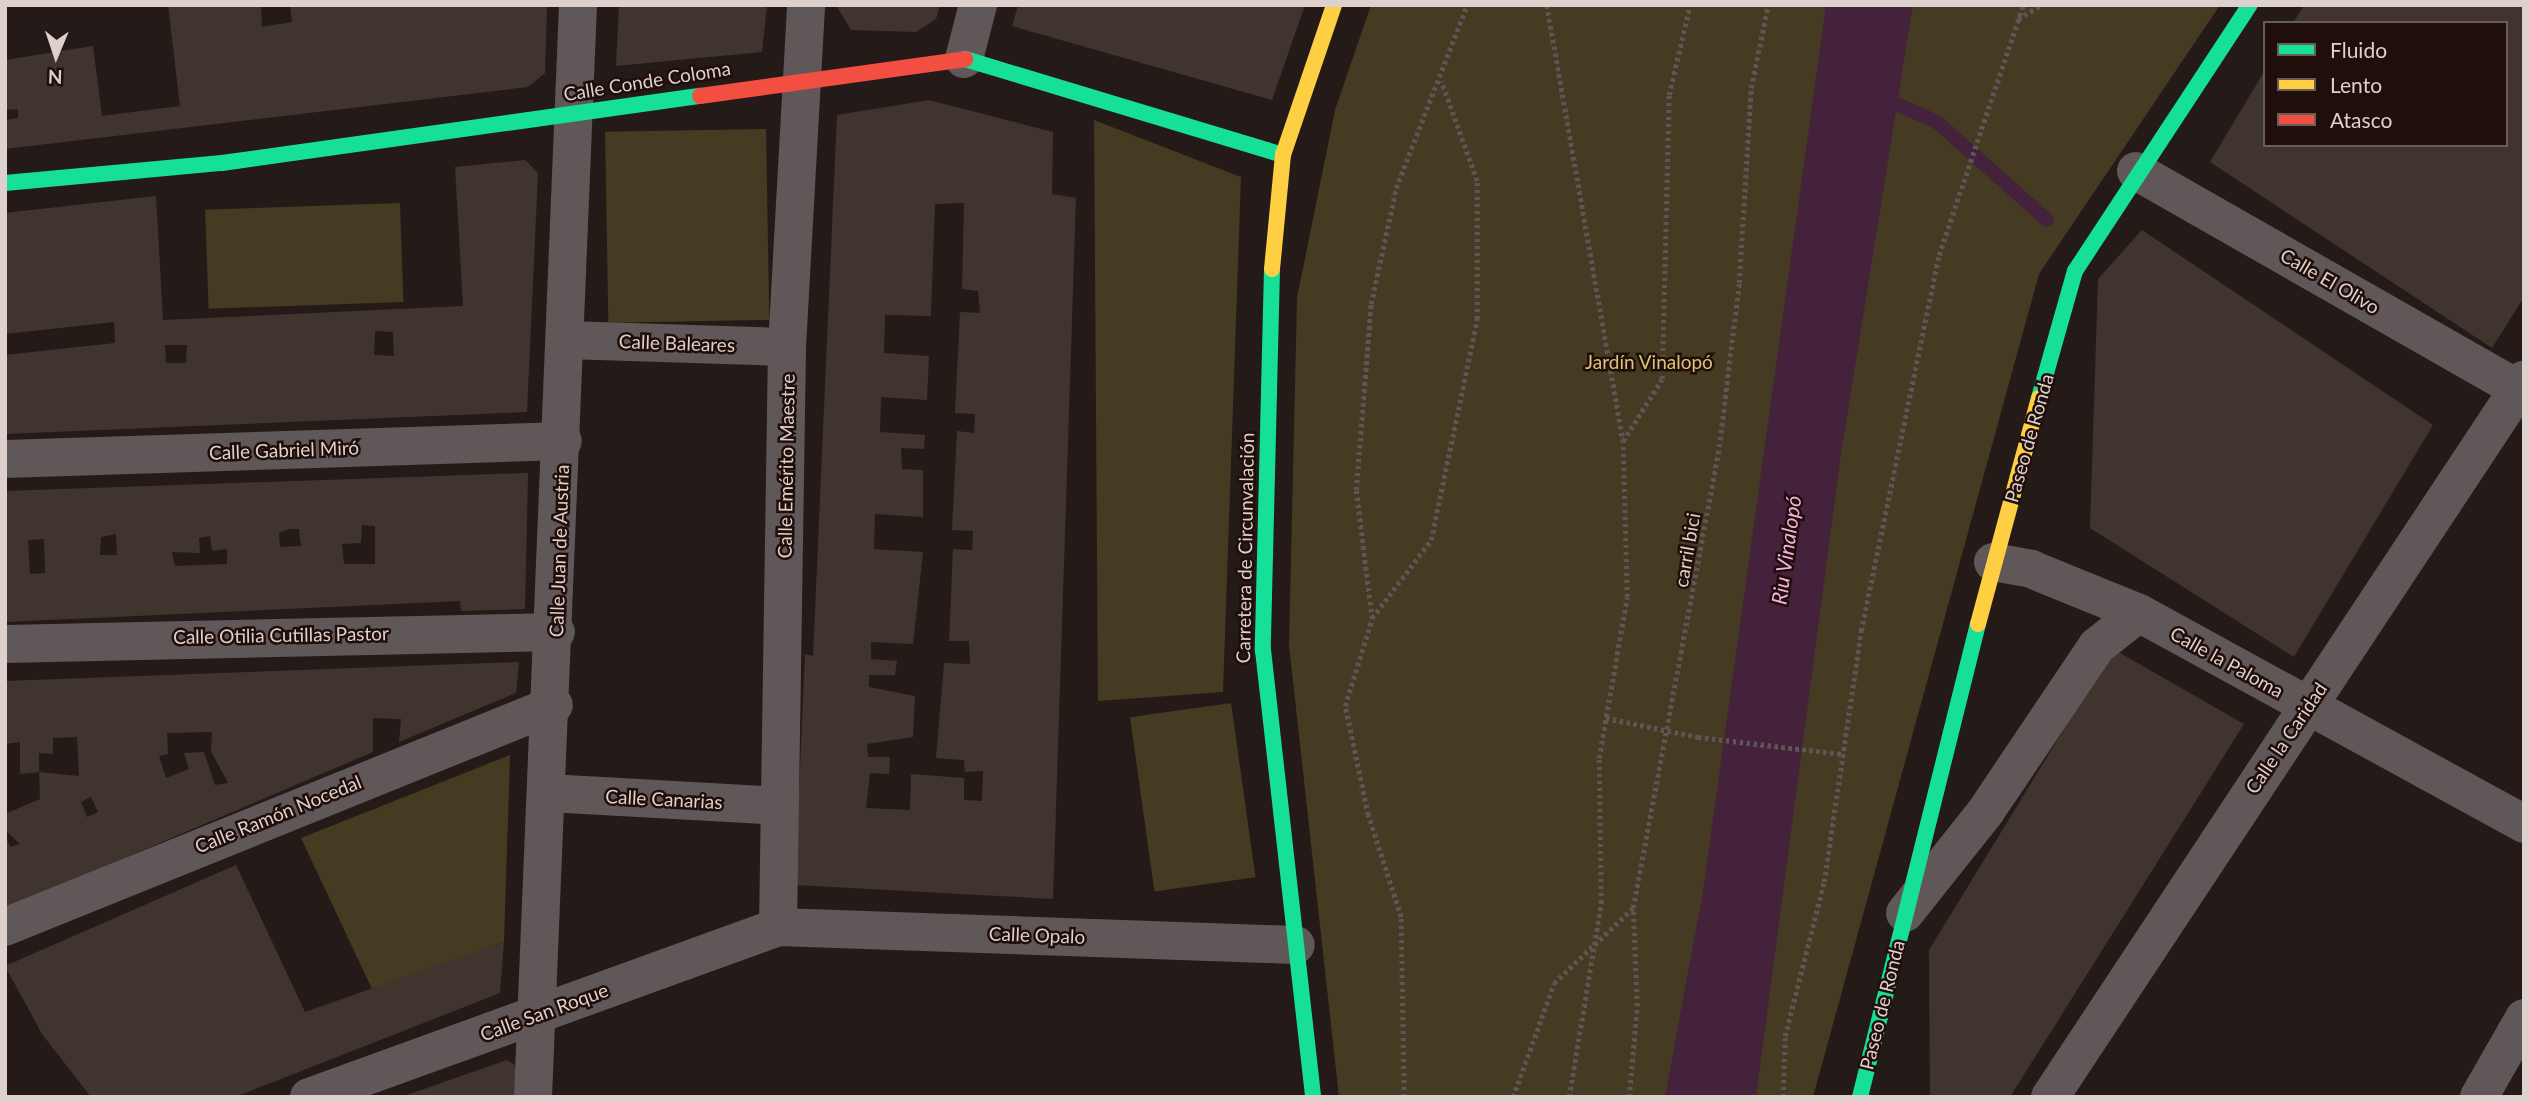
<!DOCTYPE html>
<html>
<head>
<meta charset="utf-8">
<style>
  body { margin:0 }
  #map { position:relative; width:2529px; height:1102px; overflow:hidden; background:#241a18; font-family:Lato,sans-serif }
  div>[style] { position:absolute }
  .green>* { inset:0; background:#443b22; transform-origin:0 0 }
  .water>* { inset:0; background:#45223c }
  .stream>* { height:14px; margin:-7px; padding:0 7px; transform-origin:7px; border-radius:7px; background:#45223c }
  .building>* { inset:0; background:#40352e }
  .path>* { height:4.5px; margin-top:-2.25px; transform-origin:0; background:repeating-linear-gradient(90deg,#5d5655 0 3.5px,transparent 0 7px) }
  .street>* { height:38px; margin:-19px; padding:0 19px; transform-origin:19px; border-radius:19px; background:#605759 }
  .fast>* { height:16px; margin:-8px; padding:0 8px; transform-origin:8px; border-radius:8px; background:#16e098 }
  .slow>* { height:16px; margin:-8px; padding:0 8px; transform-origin:8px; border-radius:8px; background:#ffcf43 }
  .jam>* { height:16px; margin:-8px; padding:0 8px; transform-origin:8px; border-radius:8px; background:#f24e42 }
  span { translate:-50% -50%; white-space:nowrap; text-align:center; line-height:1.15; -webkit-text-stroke:5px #200e0a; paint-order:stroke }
  .street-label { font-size:19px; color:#ded1cd }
  .park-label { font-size:19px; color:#dbc478 }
  .water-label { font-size:21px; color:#f4b2e3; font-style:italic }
  .frame { position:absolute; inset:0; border:7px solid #ded1cd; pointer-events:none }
  .legend { position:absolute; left:2263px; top:21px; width:245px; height:126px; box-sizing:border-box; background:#200e0a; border:2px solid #6c5c58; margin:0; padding:9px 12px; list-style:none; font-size:21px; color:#ded1cd }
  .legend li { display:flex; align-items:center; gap:14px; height:35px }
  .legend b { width:35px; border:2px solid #6c5c58 }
  .north { position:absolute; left:21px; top:21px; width:70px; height:70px; -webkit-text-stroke:5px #200e0a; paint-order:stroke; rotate:182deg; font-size:19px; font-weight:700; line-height:28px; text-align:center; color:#ded1cd }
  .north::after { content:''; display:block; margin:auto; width:24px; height:32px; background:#ded1cd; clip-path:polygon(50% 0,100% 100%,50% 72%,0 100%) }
</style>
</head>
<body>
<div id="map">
  <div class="green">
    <i style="clip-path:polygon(1371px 5px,2220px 5px,2039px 274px,1813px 1097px,1339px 1097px,1289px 645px,1297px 298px,1335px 110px)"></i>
    <i style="clip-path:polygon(1094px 120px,1241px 177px,1223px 692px,1098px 701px)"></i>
    <i style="left:766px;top:129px;width:191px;height:161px;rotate:89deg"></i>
    <i style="left:400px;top:203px;width:99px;height:195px;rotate:88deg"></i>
    <i style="left:1231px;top:703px;width:176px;height:102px;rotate:82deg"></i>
    <i style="clip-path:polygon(510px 755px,504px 942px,372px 989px,301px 838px)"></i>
  </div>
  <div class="water">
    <i style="clip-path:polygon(1826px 5px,1913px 5px,1841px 454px,1756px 1097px,1665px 1097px,1703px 891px)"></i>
  </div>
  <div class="stream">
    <i style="left:1881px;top:97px;width:61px;rotate:24.1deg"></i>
    <i style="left:1937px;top:122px;width:147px;rotate:41.7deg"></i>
  </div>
  <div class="building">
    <i style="clip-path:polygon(168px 5px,261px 5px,262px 27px,292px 22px,290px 5px,547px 5px,545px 73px,528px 87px,5px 149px,5px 120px,18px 118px,18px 109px,5px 110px,5px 60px,93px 46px,102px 116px,180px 106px)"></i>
    <i style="clip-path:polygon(619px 5px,767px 5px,762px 52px,616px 66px)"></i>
    <i style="clip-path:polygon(836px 5px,940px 5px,936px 19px,916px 32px,851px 30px)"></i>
    <i style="clip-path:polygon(1018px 5px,1305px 5px,1272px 100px,1012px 26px)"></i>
    <i style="clip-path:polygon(2304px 5px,2524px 5px,2524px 297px,2492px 348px,2210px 162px,2265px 70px,2265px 145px,2506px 145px,2506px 23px,2293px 23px)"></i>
    <i style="clip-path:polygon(evenodd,929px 100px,1053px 132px,1052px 194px,1076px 198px,1053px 899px,795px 885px,805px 654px,813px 656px,837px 115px,929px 100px,964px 203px,962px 289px,978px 291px,980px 313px,960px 312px,955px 413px,975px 414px,974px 433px,957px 431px,952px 530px,973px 531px,972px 550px,953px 549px,949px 641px,969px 641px,970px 664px,944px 663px,936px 758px,964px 760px,965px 772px,983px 771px,982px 801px,964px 800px,964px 778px,911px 774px,910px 810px,866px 808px,870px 773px,889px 774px,890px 757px,868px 757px,867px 744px,913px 737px,915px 696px,869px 687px,869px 675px,895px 675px,897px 661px,871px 659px,871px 642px,913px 644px,923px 552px,874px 549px,875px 514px,923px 517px,923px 470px,902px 469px,901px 448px,924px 449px,925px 435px,880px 432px,881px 397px,927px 400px,929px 356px,884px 353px,885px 315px,931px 316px,935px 204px,964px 203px)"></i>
    <i style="clip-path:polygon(evenodd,525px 160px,538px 173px,527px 412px,5px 434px,5px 355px,115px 343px,114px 322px,5px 334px,5px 213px,156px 196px,163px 320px,463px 306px,455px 167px,525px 160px,375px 331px,393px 332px,394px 356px,374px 355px,375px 331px,525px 160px,165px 345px,187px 345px,186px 363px,166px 363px,165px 345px)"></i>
    <i style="clip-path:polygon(2142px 230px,2433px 425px,2294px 657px,2090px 528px,2098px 279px)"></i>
    <i style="clip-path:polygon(evenodd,528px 473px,525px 609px,461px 611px,460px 601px,5px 622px,5px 491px,528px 473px,362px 525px,375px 526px,375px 564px,344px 564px,342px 544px,361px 543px,362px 525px,528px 473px,289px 529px,299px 529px,301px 546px,280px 547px,279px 533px,289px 529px,528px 473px,116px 534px,117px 555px,100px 555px,101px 537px,116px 534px,528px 473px,210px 536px,212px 551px,227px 549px,227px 564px,175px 566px,172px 552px,200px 553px,199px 538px,210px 536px,528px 473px,44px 539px,45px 573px,30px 574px,28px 540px,44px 539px)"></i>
    <i style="clip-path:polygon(2113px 649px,2244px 724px,2010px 1097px,1930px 1097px,1929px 950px)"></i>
    <i style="clip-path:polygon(evenodd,519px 662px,516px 693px,399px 742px,401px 719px,373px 718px,373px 752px,5px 909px,5px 837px,11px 847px,20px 844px,5px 830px,5px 814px,40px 799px,39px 772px,20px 774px,20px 742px,5px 744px,5px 681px,519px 662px,212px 732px,211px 751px,228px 783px,215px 785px,204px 752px,184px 753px,189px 769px,166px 778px,159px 756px,168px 754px,167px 733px,212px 732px,519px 662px,77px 737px,79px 776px,39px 772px,39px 753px,53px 754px,53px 738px,77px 737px,519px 662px,91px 797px,98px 812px,87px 817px,81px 802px,91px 797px)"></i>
    <i style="clip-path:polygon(236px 865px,305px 1012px,504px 942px,500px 993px,235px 1097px,91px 1097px,42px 1034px,5px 966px)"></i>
    <i style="clip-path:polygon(507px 1060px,516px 1066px,515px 1097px,401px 1097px)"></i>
  </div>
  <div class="path">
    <i style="left:1547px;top:5px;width:442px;rotate:80.1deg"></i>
    <i style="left:2018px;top:19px;width:27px;rotate:-31deg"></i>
    <i style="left:1372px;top:618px;width:98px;rotate:-52.9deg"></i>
    <i style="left:1431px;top:540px;width:226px;rotate:-78.2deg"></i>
    <i style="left:1477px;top:319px;width:138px;rotate:-90deg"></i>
    <i style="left:1477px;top:181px;width:106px;rotate:-109.8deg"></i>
    <i style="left:1606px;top:718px;width:94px;rotate:11.7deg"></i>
    <i style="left:1698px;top:737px;width:145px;rotate:6.7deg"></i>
    <i style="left:1404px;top:1097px;width:180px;rotate:-91deg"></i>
    <i style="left:1401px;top:917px;width:107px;rotate:-107.9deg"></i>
    <i style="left:1368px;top:815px;width:111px;rotate:-101.9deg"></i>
    <i style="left:1345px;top:706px;width:91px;rotate:-72.8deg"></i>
    <i style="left:1372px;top:619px;width:130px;rotate:-97.1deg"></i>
    <i style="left:1356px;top:490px;width:187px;rotate:-85.4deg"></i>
    <i style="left:1371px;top:304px;width:119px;rotate:-77.8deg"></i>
    <i style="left:1396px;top:188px;width:196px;rotate:-68.8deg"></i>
    <i style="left:1513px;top:1097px;width:121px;rotate:-70.2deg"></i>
    <i style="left:1554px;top:983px;width:109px;rotate:-43.5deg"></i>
    <i style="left:1569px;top:1097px;width:197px;rotate:-80.6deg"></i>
    <i style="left:1601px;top:903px;width:145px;rotate:-90.8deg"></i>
    <i style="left:1599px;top:758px;width:163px;rotate:-80.1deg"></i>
    <i style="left:1627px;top:597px;width:156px;rotate:-91.5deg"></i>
    <i style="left:1623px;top:441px;width:73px;rotate:-57.8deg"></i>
    <i style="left:1662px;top:379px;width:284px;rotate:-88.6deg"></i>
    <i style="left:1669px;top:95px;width:92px;rotate:-76.9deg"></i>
    <i style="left:1629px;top:1097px;width:91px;rotate:-85deg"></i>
    <i style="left:1637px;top:1006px;width:98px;rotate:-92.3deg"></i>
    <i style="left:1633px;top:908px;width:469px;rotate:-79.4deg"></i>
    <i style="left:1719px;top:447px;width:165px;rotate:-83deg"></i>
    <i style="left:1739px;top:283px;width:195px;rotate:-86.5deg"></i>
    <i style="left:1751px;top:88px;width:85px;rotate:-78.4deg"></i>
    <i style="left:1783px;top:1097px;width:61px;rotate:-88.1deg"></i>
    <i style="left:1785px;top:1036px;width:159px;rotate:-75.8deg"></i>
    <i style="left:1824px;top:882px;width:254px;rotate:-81.6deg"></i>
    <i style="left:1861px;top:631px;width:384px;rotate:-78.3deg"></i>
    <i style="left:1939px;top:255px;width:264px;rotate:-71.4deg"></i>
  </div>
  <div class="street">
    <i style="left:964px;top:59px;width:56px;rotate:-75.5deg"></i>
    <i style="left:2136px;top:171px;width:447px;rotate:29.7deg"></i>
    <i style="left:566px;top:340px;width:221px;rotate:1.8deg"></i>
    <i style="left:5px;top:459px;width:558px;rotate:-1.85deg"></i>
    <i style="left:1993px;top:562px;width:39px;rotate:10deg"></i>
    <i style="left:2031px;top:569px;width:117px;rotate:22.2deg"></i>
    <i style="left:2139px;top:613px;width:439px;rotate:28.7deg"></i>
    <i style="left:5px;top:644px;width:551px;rotate:-1.25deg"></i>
    <i style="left:548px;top:793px;width:232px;rotate:3.2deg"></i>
    <i style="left:1905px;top:913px;width:130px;rotate:-51.5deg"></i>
    <i style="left:1986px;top:811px;width:199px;rotate:-56.1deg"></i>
    <i style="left:2097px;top:646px;width:53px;rotate:-38.2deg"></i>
    <i style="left:5px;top:927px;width:592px;rotate:-22.02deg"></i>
    <i style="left:778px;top:927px;width:580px;rotate:-89.11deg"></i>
    <i style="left:787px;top:347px;width:343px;rotate:-86.8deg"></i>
    <i style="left:309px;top:1097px;width:499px;rotate:-19.9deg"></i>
    <i style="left:778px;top:927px;width:518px;rotate:1.99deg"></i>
    <i style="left:533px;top:1097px;width:1093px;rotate:-87.64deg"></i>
    <i style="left:2050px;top:1097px;width:860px;rotate:-56.53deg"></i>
    <i style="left:2479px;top:1097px;width:91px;rotate:-60.3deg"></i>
  </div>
  <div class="fast">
    <i style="left:965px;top:59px;width:332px;rotate:16.8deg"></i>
    <i style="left:5px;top:183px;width:218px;rotate:-5.3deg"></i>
    <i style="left:222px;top:163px;width:483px;rotate:-8deg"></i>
    <i style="left:1272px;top:269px;width:381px;rotate:91.4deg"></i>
    <i style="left:1263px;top:650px;width:450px;rotate:83.6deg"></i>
    <i style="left:2039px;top:398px;width:132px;rotate:-74.2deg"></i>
    <i style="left:2075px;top:271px;width:318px;rotate:-56.7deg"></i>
    <i style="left:1860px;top:1097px;width:487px;rotate:-76deg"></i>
  </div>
  <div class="slow">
    <i style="left:1272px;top:269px;width:115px;rotate:-84.5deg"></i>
    <i style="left:1283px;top:155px;width:158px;rotate:-71.2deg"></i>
    <i style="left:1978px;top:624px;width:234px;rotate:-74.9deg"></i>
  </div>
  <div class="jam">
    <i style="left:700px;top:96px;width:268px;rotate:-7.9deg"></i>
  </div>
  <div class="street-label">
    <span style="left:647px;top:81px;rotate:-9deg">Calle Conde Coloma</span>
    <span style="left:2330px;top:281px;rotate:30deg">Calle El Olivo</span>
    <span style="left:677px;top:343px;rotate:2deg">Calle Baleares</span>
    <span style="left:2029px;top:438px;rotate:-74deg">Paseo de Ronda</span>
    <span style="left:284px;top:450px;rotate:-2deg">Calle Gabriel Miró</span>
    <span style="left:786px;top:466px;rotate:-89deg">Calle Emérito Maestre</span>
    <span style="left:1245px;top:548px;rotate:-89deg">Carretera de Circunvalación</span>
    <span style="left:1687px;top:550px;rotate:-80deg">carril bici</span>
    <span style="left:559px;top:551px;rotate:-88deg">Calle Juan de Austria</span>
    <span style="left:281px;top:635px;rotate:-1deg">Calle Otilia Cutillas Pastor</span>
    <span style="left:2227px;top:662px;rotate:29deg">Calle la Paloma</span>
    <span style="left:2286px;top:738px;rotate:-56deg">Calle la Caridad</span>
    <span style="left:664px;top:799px;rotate:3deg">Calle Canarias</span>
    <span style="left:278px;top:814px;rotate:-22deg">Calle Ramón Nocedal</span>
    <span style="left:1037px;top:935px;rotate:2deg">Calle Opalo</span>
    <span style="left:1882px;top:1005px;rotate:-76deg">Paseo de Ronda</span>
    <span style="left:544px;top:1012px;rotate:-20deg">Calle San Roque</span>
  </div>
  <div class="park-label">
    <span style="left:1649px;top:362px">Jardín Vinalopó</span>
  </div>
  <div class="water-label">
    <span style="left:1786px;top:550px;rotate:-82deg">Riu Vinalopó</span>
  </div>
  <div class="frame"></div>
  <ul class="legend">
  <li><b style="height:9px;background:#16e098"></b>Fluido</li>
  <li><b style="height:9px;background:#ffcf43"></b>Lento</li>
  <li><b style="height:9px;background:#f24e42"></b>Atasco</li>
  </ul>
  <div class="north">N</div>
</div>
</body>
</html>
